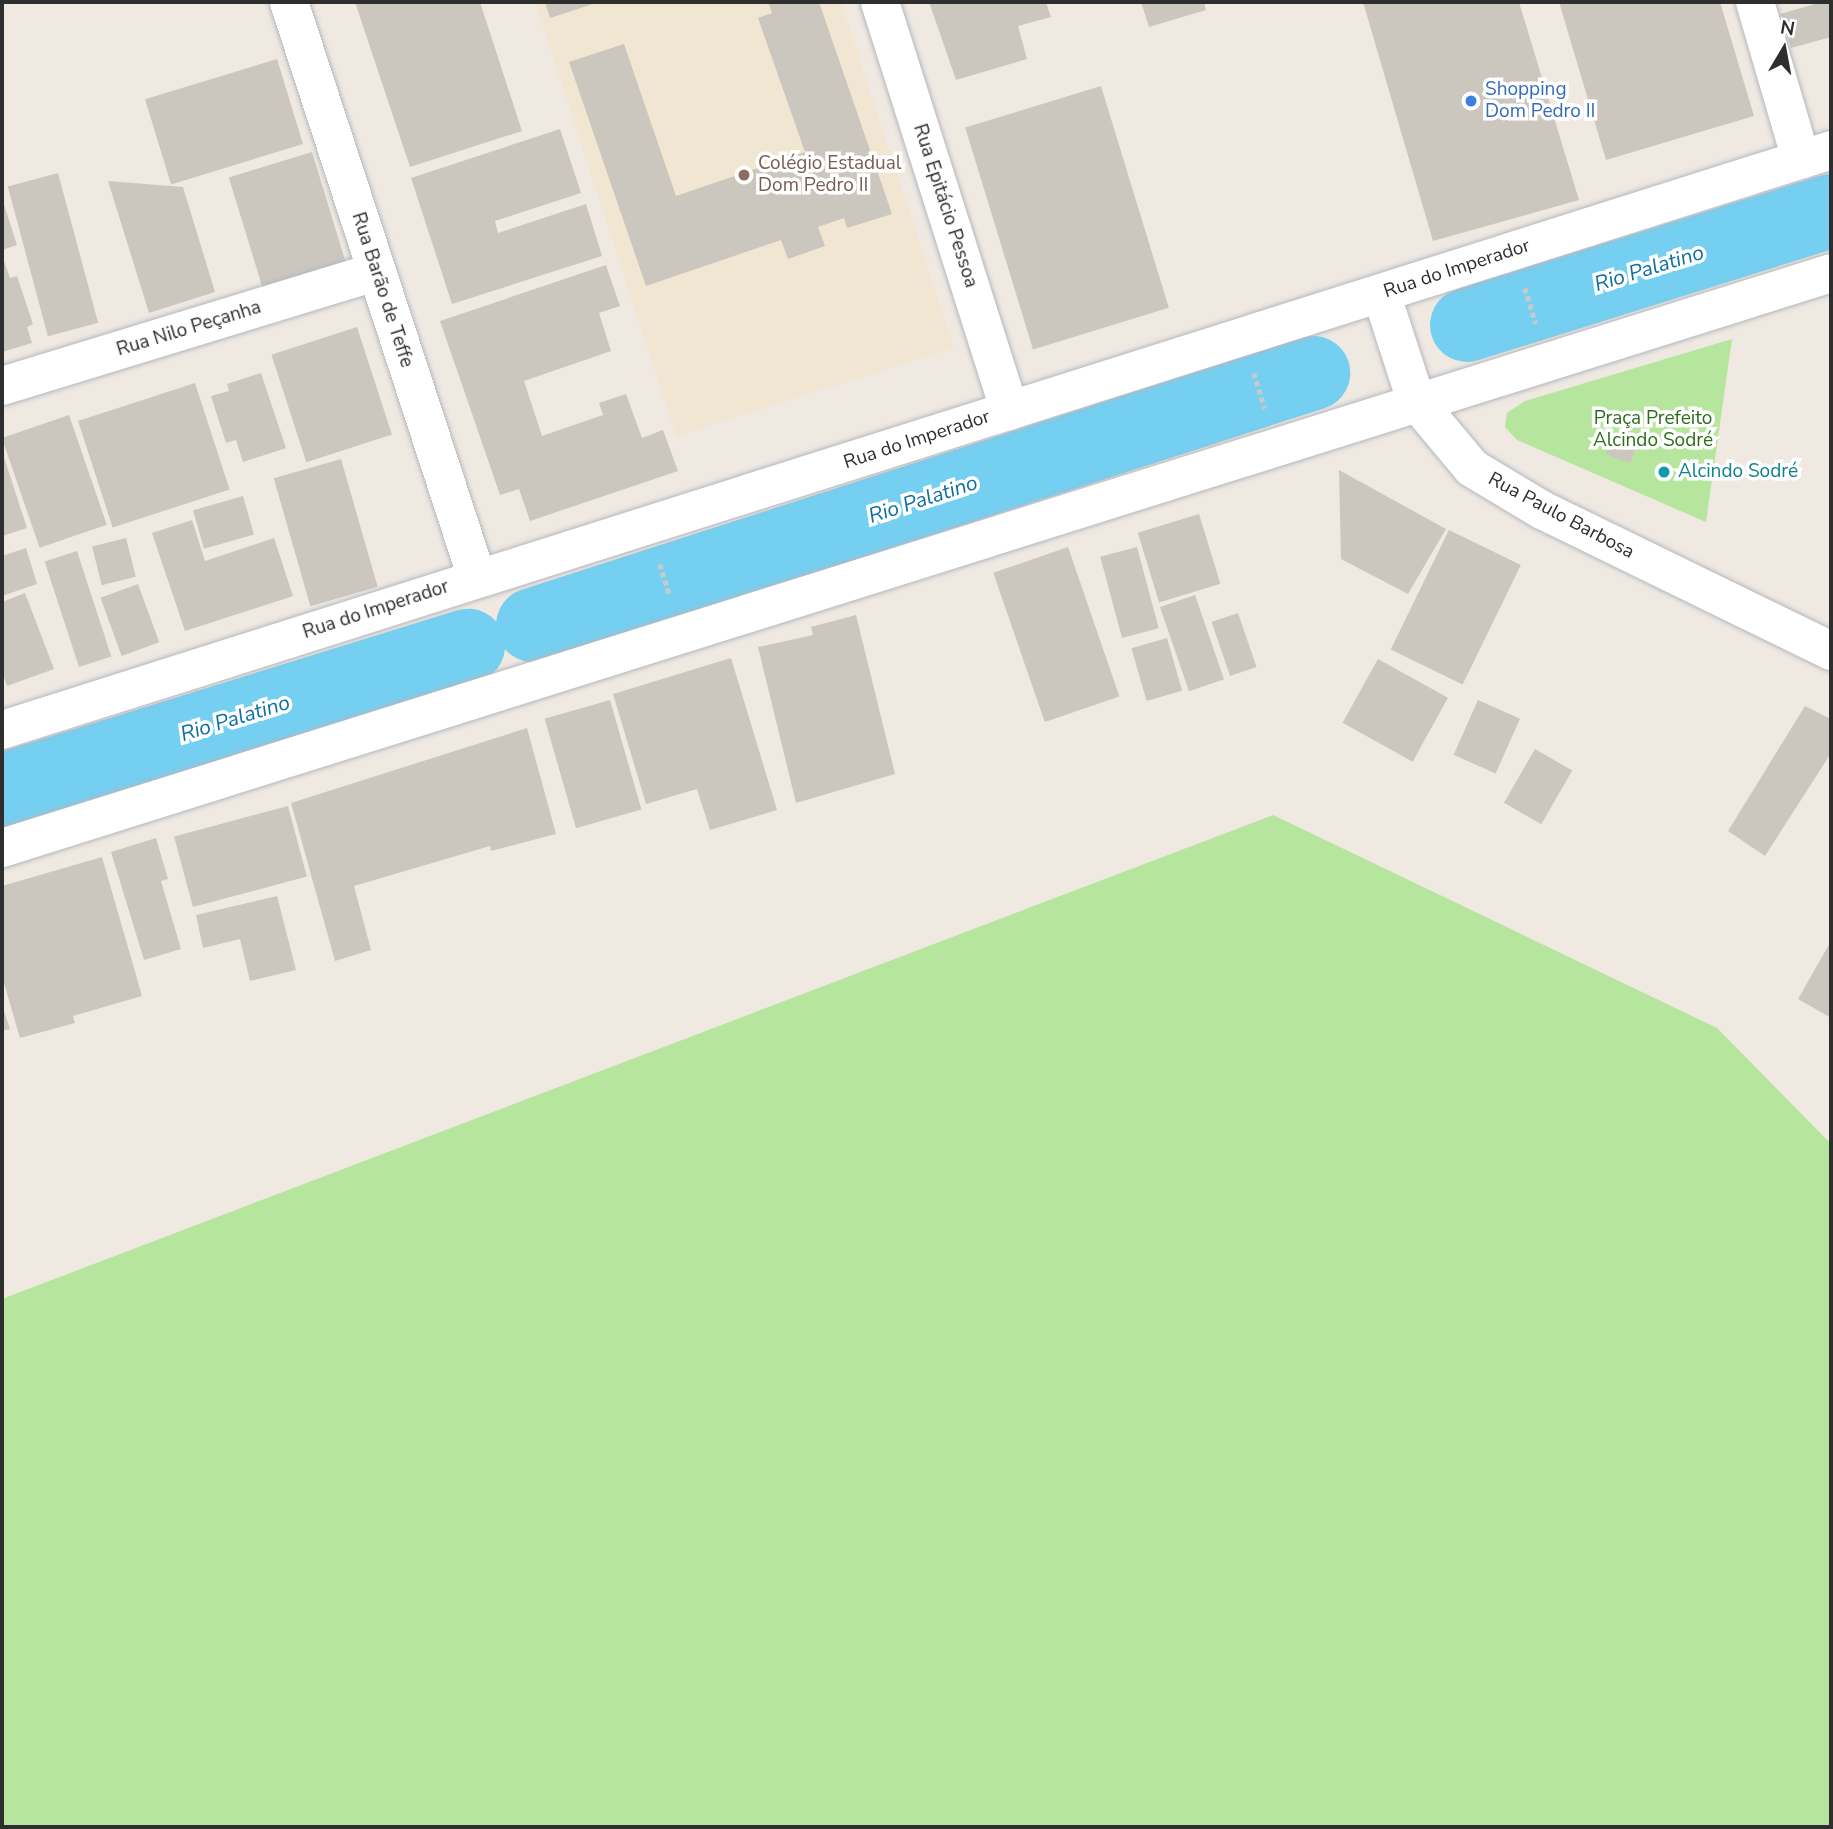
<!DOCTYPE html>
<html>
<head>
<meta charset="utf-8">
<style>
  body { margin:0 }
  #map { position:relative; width:1833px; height:1829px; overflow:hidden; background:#efe9e1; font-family:"Nunito Sans",sans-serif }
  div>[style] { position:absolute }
  .education>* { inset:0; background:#f0e6d1 }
  .green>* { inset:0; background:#b6e59e }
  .river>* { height:74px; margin:-37px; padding:0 37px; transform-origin:37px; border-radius:37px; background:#75cff0 }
  .building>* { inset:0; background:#cbc7bf; transform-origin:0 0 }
  .path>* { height:4.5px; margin-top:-2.25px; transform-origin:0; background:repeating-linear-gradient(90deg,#c9c9c9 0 5px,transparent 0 8.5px) }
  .roads { filter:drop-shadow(0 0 2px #b4b7c1) drop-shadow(0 0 2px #b4b7c1) }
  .minor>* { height:38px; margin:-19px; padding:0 19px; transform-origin:19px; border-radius:19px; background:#fff }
  .tertiary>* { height:38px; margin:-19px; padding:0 19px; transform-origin:19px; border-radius:19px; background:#fff }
  .secondary>* { height:38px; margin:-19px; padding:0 19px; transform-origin:19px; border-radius:19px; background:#fff }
  .dots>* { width:19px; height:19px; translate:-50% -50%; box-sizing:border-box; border:4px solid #fff; border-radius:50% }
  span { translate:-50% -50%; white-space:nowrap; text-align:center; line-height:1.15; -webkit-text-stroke:7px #fff; paint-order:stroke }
  .shop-label { font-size:19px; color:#366cbe }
  .left { translate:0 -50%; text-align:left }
  .education-label { font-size:19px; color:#785e54 }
  .street-label { font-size:19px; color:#2e2e2e }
  .park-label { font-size:19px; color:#2c6e1b }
  .culture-label { font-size:19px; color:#0d838f }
  .water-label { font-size:21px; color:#0d6fa3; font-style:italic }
  .frame { position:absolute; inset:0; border:4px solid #2e2e2e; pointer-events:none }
  .north { position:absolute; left:1749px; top:14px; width:70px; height:70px; -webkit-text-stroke:5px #fff; paint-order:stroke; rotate:10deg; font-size:19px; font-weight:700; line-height:28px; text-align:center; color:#2e2e2e }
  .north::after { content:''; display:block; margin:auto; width:24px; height:32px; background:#2e2e2e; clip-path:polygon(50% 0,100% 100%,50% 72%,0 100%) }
</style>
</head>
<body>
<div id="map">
  <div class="education">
    <i style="clip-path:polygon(535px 2px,841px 2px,954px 348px,676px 436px)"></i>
  </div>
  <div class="green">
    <i style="clip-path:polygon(1732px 339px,1706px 522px,1517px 440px,1505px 427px,1507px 413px,1525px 401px)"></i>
    <i style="clip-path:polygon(1273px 815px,1717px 1028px,1831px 1144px,1831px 1827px,2px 1827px,2px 1299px)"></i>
  </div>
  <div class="river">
    <i style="left:1467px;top:325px;width:381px;rotate:-17.4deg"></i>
    <i style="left:533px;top:625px;width:820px;rotate:-17.9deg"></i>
    <i style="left:2px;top:790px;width:488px;rotate:-17.2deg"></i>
  </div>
  <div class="building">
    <i style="clip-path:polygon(355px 2px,480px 2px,522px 131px,410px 167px)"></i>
    <i style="clip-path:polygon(545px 2px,599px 2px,550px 18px)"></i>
    <i style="clip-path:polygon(768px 2px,819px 2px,892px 214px,847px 228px,844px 218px,818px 227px,825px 246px,788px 259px,781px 240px,646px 286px,569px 62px,624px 44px,676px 196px,805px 152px,758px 18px,772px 13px)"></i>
    <i style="clip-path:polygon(929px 2px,1046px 2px,1051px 17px,1018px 26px,1027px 59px,956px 80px)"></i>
    <i style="clip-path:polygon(1141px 2px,1204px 2px,1206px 10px,1149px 27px)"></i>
    <i style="clip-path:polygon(1363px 2px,1519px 2px,1579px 200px,1433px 241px)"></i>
    <i style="clip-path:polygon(1559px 2px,1720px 2px,1754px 116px,1606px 160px)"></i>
    <i style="clip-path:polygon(1822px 2px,1831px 2px,1831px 37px,1791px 48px,1780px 14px)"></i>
    <i style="left:277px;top:59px;width:89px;height:138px;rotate:73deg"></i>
    <i style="left:1101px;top:86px;width:232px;height:142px;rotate:73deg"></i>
    <i style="clip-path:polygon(560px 129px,581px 193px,495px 221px,498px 233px,586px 204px,602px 256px,452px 304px,411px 178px)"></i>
    <i style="left:312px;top:152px;width:125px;height:87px;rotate:73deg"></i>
    <i style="left:58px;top:173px;width:155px;height:52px;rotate:75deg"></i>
    <i style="clip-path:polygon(108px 181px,183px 187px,215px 292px,149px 313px)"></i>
    <i style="clip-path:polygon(2px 198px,17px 245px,2px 250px)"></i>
    <i style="clip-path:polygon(2px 255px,10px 278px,17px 276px,33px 324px,27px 327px,32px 343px,2px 352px)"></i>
    <i style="clip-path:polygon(606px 265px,620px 306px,599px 313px,611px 351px,524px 381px,542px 436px,603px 415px,599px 403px,626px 394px,642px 438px,663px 430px,678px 471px,530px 521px,519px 489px,500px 495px,440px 321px)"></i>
    <i style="left:357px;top:327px;width:113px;height:90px;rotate:72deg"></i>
    <i style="clip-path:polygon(261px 373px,286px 448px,243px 462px,236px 440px,226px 443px,211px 396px,229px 391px,227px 384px)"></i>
    <i style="left:195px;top:383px;width:112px;height:123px;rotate:72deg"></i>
    <i style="left:69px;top:415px;width:116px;height:71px;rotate:71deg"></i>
    <i style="left:1611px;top:440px;width:26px;height:15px;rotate:21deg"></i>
    <i style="clip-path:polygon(2px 451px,27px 528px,2px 536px)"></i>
    <i style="left:341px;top:459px;width:133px;height:70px;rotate:74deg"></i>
    <i style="clip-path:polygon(1339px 470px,1446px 529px,1408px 594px,1341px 559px)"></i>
    <i style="left:243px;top:496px;width:40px;height:52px;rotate:74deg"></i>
    <i style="left:1199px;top:514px;width:73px;height:64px;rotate:73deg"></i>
    <i style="clip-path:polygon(192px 520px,205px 561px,274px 538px,293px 596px,185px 631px,152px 533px)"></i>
    <i style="left:1449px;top:530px;width:80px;height:133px;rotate:26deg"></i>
    <i style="left:126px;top:538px;width:40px;height:35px;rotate:76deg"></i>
    <i style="left:1068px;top:547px;width:158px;height:79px;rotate:71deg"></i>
    <i style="left:1137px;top:547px;width:84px;height:38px;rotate:75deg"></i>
    <i style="clip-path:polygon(26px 548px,37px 584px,2px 596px,2px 556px)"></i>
    <i style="left:77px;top:551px;width:111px;height:34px;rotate:72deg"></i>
    <i style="left:138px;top:584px;width:62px;height:40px;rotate:70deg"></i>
    <i style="clip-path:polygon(25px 593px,54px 669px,7px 686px,2px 672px,2px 602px)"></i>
    <i style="left:1195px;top:595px;width:89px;height:37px;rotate:71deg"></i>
    <i style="left:1238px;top:613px;width:57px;height:28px;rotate:71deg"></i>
    <i style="clip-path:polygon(856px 615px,895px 774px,796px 803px,758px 647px,813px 635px,811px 627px)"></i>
    <i style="left:1167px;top:638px;width:55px;height:37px;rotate:74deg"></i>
    <i style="clip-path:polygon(731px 658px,777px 810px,710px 830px,697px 789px,646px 804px,613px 694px)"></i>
    <i style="left:1378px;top:659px;width:80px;height:73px;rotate:29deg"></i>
    <i style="left:610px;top:700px;width:114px;height:68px;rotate:74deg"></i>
    <i style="left:1478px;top:700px;width:46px;height:60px;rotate:24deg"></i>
    <i style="clip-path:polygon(1805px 706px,1831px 719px,1831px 753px,1765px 856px,1728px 831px)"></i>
    <i style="clip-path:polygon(527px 728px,556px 834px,491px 851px,490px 846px,354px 886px,371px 950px,335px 961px,291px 803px)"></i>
    <i style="left:1535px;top:749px;width:43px;height:62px;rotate:30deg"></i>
    <i style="left:288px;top:806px;width:73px;height:118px;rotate:75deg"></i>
    <i style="clip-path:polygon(156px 838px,168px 879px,161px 881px,181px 949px,144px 960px,111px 852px)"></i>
    <i style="clip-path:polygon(102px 857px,142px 996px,73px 1016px,75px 1023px,20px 1038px,2px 976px,2px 886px)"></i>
    <i style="clip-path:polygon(277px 896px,296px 970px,250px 981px,240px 939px,203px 948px,196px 915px)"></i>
    <i style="clip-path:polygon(1831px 941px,1831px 1018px,1798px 999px)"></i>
    <i style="clip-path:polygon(2px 1005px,10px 1029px,2px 1031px)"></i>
  </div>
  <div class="path">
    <i style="left:1525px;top:288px;width:37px;rotate:73deg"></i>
    <i style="left:1254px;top:373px;width:37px;rotate:73deg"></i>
    <i style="left:660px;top:564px;width:34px;rotate:73deg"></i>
  </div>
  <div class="roads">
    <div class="minor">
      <i style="left:289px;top:2px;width:606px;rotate:71.92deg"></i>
      <i style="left:880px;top:2px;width:429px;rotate:72.4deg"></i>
      <i style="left:1755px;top:2px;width:164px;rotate:73.7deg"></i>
      <i style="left:2px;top:386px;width:391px;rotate:-17deg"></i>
    </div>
    <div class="tertiary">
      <i style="left:1381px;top:293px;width:114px;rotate:72deg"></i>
    </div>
    <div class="secondary">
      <i style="left:1416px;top:401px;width:87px;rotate:50.1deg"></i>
      <i style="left:1472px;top:468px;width:82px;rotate:31deg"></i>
      <i style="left:1542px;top:510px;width:322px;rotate:26deg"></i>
      <i style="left:2px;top:730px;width:1919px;rotate:-17.59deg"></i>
      <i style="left:2px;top:848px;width:1917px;rotate:-17.45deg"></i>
    </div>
  </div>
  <div class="dots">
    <i style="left:1471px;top:101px;background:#3f7fe0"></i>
    <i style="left:744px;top:175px;background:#8d6e63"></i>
    <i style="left:1664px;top:472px;background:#0f9aa8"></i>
  </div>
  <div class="shop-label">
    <span class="left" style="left:1485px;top:101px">Shopping<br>Dom Pedro II</span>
  </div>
  <div class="education-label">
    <span class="left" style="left:758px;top:175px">Colégio Estadual<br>Dom Pedro II</span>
  </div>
  <div class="street-label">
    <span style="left:945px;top:206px;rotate:72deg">Rua Epitácio Pessoa</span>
    <span style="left:1457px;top:269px;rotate:-18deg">Rua do Imperador</span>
    <span style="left:382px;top:290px;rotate:72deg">Rua Barão de Teffe</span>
    <span style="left:189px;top:329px;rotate:-17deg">Rua Nilo Peçanha</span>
    <span style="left:917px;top:440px;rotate:-18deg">Rua do Imperador</span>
    <span style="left:1561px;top:516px;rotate:28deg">Rua Paulo Barbosa</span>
    <span style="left:376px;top:610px;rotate:-18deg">Rua do Imperador</span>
  </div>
  <div class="park-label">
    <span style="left:1653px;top:430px">Praça Prefeito<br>Alcindo Sodré</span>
  </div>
  <div class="culture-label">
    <span class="left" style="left:1678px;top:472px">Alcindo Sodré</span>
  </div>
  <div class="water-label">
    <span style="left:1649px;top:268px;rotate:-17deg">Rio Palatino</span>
    <span style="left:923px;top:499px;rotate:-18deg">Rio Palatino</span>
    <span style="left:235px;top:718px;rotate:-17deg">Rio Palatino</span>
  </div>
  <div class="frame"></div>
  <div class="north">N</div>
</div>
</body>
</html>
